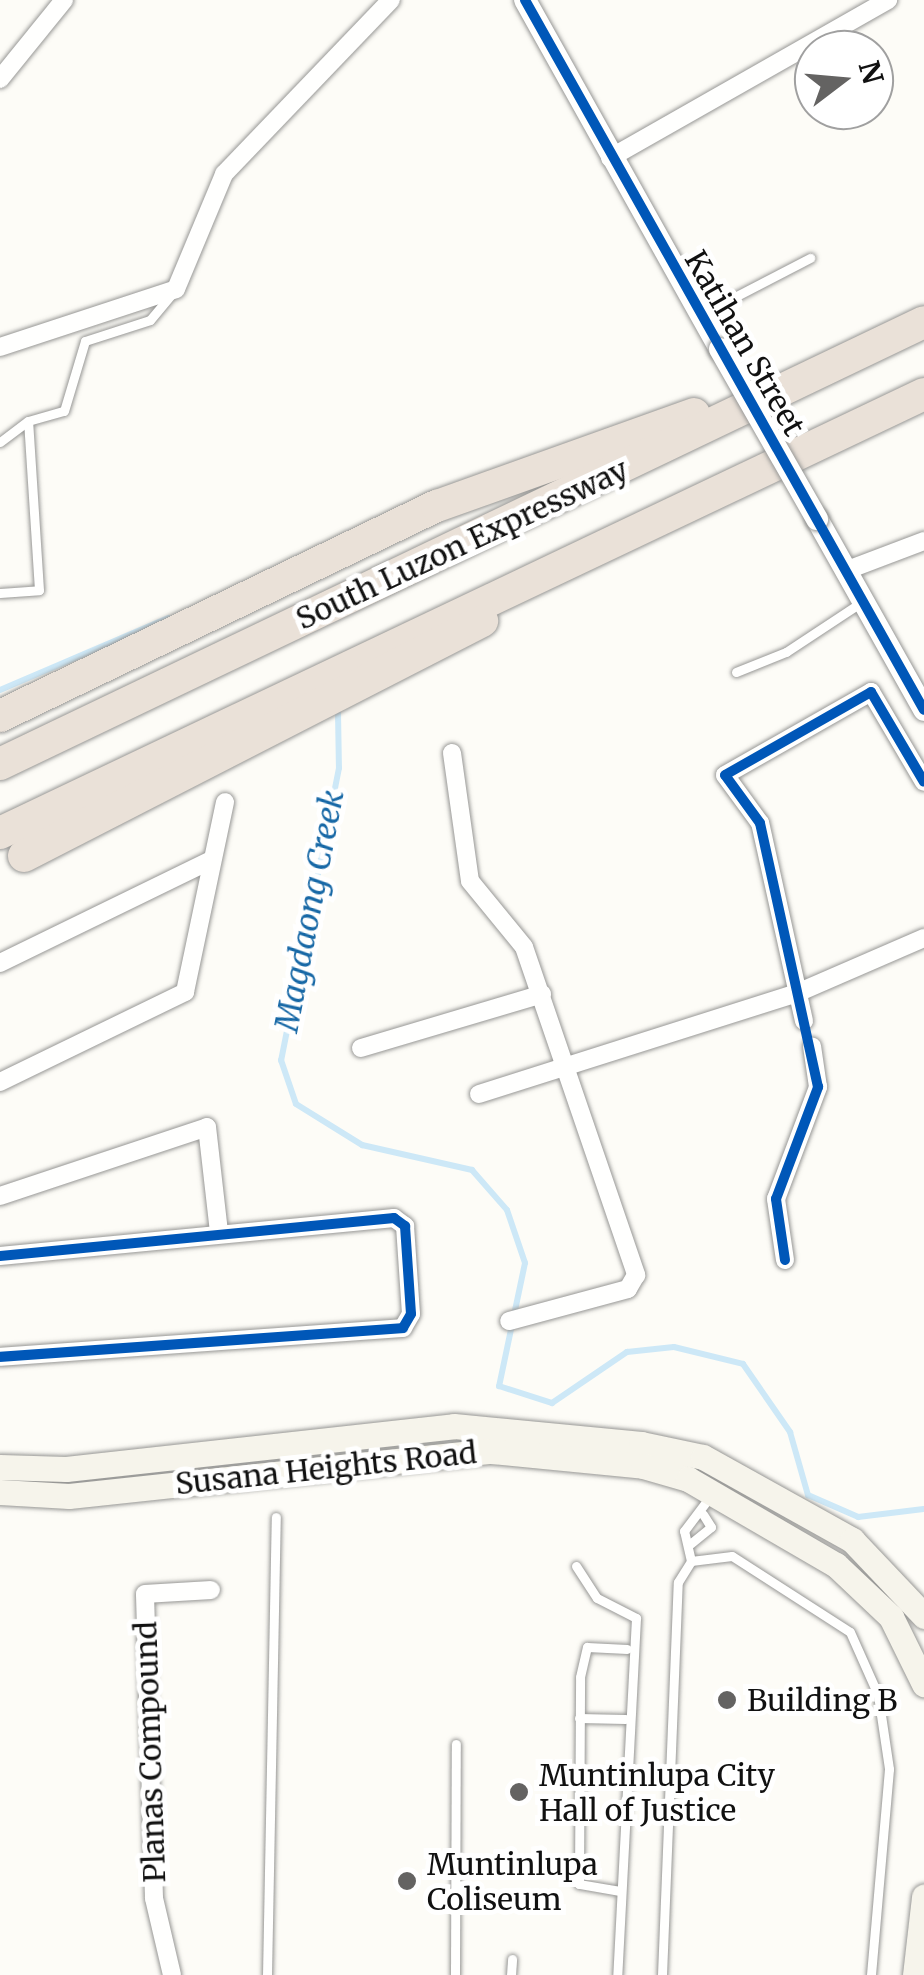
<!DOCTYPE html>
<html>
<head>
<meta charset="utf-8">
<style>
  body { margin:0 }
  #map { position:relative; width:924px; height:1975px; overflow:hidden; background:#fdfcf7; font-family:Merriweather,serif }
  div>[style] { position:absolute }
  .stream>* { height:6px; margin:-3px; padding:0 3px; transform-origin:3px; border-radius:3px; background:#cde8f7 }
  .roads { filter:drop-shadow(0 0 2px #979795) drop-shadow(0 0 2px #979795) }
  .service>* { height:9px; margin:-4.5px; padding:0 4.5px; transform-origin:4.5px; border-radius:4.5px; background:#fffffe }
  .minor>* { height:18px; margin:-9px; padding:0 9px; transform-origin:9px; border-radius:9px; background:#fffffe }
  .tertiary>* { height:22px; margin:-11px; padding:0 11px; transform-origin:11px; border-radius:11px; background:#fffffe }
  .secondary>* { height:25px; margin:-12.5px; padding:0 12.5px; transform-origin:12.5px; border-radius:12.5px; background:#f6f4eb }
  .motorway>* { height:32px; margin:-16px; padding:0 16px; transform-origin:16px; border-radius:16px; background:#eae1d8 }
  .bridges { filter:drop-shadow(0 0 2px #979795) drop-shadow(0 0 2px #979795) }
  .tertiary-bridge>* { height:22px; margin:-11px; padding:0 11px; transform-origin:11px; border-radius:11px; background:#fffffe }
  .cycleway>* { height:10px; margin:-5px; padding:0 5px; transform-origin:5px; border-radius:5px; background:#0057b8 }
  .dots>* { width:28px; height:28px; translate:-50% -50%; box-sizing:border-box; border:5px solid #fff; border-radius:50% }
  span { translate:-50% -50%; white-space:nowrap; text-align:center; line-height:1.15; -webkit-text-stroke:10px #fff; paint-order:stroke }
  .street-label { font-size:30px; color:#111 }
  .poi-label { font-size:30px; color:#111 }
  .left { translate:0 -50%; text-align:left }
  .water-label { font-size:32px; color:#1768a6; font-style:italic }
  .north { position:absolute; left:794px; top:30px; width:100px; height:100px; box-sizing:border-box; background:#fff; border:2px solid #a0a0a0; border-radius:50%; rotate:74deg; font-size:28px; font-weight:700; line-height:40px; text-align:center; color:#111 }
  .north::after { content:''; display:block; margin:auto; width:35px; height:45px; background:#646362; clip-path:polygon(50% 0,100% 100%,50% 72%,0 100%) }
</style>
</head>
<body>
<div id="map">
  <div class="stream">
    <i style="left:0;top:690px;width:183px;rotate:-23.2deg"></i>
    <i style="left:338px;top:713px;width:55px;rotate:89deg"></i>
    <i style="left:339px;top:768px;width:298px;rotate:101.2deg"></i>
    <i style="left:281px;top:1060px;width:46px;rotate:71.2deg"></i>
    <i style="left:296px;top:1104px;width:78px;rotate:31.8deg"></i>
    <i style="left:362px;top:1145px;width:113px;rotate:12.8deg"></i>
    <i style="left:472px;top:1170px;width:53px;rotate:48.8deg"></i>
    <i style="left:507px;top:1210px;width:56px;rotate:71.2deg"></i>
    <i style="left:525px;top:1263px;width:126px;rotate:101.9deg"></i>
    <i style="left:499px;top:1386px;width:56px;rotate:17.8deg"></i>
    <i style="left:552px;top:1403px;width:91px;rotate:-34.2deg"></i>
    <i style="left:627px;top:1352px;width:47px;rotate:-6.1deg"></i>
    <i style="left:674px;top:1347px;width:71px;rotate:13.8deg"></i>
    <i style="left:743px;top:1364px;width:83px;rotate:55.3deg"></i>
    <i style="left:790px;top:1432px;width:66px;rotate:74.1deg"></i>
    <i style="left:808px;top:1495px;width:55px;rotate:23.7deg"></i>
    <i style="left:858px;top:1517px;width:66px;rotate:-6.9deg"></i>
  </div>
  <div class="roads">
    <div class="service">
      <i style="left:702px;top:314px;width:122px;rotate:-27.4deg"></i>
      <i style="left:0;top:442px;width:35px;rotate:-37deg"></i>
      <i style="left:0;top:593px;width:39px;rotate:-4deg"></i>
      <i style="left:39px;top:590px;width:169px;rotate:-93.7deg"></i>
      <i style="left:28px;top:421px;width:37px;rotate:-16deg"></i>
      <i style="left:64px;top:411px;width:73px;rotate:-73.3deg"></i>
      <i style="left:85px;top:341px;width:68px;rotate:-17.9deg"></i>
      <i style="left:150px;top:320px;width:34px;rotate:-50deg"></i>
      <i style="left:736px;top:672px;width:54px;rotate:-21.8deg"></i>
      <i style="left:786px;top:652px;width:89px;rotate:-33.5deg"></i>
      <i style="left:690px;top:1544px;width:27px;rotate:-39deg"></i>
      <i style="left:711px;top:1527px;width:15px;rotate:-122deg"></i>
      <i style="left:691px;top:1561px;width:31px;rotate:-103deg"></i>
      <i style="left:684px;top:1531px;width:46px;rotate:-52.9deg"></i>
      <i style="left:576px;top:1566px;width:38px;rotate:57deg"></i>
      <i style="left:597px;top:1598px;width:44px;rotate:27.1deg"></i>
      <i style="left:636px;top:1618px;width:358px;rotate:93deg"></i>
      <i style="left:579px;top:1718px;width:46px;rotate:1.2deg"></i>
      <i style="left:620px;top:1891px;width:42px;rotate:-170.3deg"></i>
      <i style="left:579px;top:1884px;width:207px;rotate:-89.7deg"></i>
      <i style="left:580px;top:1677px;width:31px;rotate:-77deg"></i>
      <i style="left:587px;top:1647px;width:40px;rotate:2.9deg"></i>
      <i style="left:267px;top:1975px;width:458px;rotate:-88.9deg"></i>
      <i style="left:455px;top:1975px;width:231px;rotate:-89.8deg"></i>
      <i style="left:511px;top:1975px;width:16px;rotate:-86deg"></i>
      <i style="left:662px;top:1975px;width:393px;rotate:-87.7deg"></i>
      <i style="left:678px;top:1582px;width:25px;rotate:-58deg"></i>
      <i style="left:691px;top:1561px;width:41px;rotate:-7deg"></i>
      <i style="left:732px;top:1556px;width:140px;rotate:32.8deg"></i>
      <i style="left:850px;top:1632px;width:69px;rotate:66deg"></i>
      <i style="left:878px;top:1695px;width:75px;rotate:81.5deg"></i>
      <i style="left:889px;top:1769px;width:207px;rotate:95deg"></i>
    </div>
    <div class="minor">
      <i style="left:0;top:79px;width:102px;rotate:-51deg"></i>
      <i style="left:610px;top:158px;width:320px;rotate:-29.6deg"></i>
      <i style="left:0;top:347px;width:185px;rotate:-18.2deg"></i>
      <i style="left:176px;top:289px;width:125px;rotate:-67.3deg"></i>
      <i style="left:224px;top:174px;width:241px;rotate:-46.2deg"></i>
      <i style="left:845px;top:571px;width:85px;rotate:-20.8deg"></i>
      <i style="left:452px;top:753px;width:129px;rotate:82deg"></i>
      <i style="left:470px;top:881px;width:85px;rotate:50.7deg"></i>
      <i style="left:524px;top:947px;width:347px;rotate:71.1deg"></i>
      <i style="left:636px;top:1275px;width:16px;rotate:120deg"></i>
      <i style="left:628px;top:1289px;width:123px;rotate:164.9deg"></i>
      <i style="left:0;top:963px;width:235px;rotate:-26deg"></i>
      <i style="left:804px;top:1021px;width:203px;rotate:-102.5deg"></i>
      <i style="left:760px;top:823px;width:59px;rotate:-126.1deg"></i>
      <i style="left:725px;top:775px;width:168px;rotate:-29.6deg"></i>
      <i style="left:871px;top:692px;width:104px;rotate:59.5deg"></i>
      <i style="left:361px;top:1048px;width:189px;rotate:-16.6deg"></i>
      <i style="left:0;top:1082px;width:206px;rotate:-25.9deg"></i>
      <i style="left:185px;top:992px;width:194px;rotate:-78.1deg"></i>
      <i style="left:479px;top:1094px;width:331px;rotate:-17.6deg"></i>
      <i style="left:795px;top:994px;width:141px;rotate:-23.5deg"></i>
      <i style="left:0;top:1196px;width:218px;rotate:-18.4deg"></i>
      <i style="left:207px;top:1127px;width:106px;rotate:83.5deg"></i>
      <i style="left:0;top:1256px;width:396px;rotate:-5.5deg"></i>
      <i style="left:394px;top:1218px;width:14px;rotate:36deg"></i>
      <i style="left:405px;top:1226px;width:88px;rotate:86.1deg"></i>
      <i style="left:411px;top:1314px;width:16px;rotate:120deg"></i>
      <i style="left:403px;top:1328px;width:404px;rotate:175.9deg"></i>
      <i style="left:785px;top:1260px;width:62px;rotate:-98.4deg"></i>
      <i style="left:776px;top:1199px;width:120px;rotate:-69.4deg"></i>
      <i style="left:818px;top:1087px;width:41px;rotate:-98.3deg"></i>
      <i style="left:172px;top:1975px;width:79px;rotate:-103.2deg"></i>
      <i style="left:154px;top:1898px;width:304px;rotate:-91.7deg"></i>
      <i style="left:145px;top:1594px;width:66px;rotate:-3.5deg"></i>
    </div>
    <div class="tertiary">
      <i style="left:525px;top:0;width:400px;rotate:60.8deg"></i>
      <i style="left:817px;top:519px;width:219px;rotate:60.7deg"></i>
    </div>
    <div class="secondary">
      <i style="left:0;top:1467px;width:66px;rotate:1.7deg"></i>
      <i style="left:66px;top:1469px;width:390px;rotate:-6.3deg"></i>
      <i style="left:454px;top:1426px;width:188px;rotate:5.5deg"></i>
      <i style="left:641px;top:1444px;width:63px;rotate:11.8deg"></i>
      <i style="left:703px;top:1457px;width:171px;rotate:29.1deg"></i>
      <i style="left:852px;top:1540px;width:105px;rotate:46.5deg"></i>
      <i style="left:0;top:1492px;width:69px;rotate:3.3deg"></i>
      <i style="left:69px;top:1496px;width:424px;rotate:-6.1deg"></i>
      <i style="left:491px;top:1451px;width:153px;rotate:5.6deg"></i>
      <i style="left:643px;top:1466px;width:47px;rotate:16.1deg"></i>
      <i style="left:688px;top:1479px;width:171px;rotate:30.2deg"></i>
      <i style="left:836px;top:1565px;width:76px;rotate:43.4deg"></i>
      <i style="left:891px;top:1617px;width:75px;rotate:63.8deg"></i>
      <i style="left:915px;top:1975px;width:79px;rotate:-83.4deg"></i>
    </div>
    <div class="motorway">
      <i style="left:0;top:716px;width:485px;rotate:-25.7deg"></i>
      <i style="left:437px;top:506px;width:273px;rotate:-19.7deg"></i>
      <i style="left:0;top:764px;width:1024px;rotate:-25.56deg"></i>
      <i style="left:0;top:833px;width:1023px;rotate:-25.41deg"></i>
      <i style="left:24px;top:856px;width:515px;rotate:-27.16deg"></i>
    </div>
  </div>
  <div class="bridges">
    <div class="tertiary-bridge">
      <i style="left:720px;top:349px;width:196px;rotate:60.3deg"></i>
    </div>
  </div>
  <div class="cycleway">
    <i style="left:525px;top:0;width:814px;rotate:60.67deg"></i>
    <i style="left:0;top:1256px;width:396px;rotate:-5.5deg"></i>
    <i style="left:394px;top:1218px;width:14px;rotate:36deg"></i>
    <i style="left:405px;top:1226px;width:88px;rotate:86.1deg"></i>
    <i style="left:411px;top:1314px;width:16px;rotate:120deg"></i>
    <i style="left:403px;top:1328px;width:404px;rotate:175.9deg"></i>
    <i style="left:785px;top:1260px;width:62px;rotate:-98.4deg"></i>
    <i style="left:776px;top:1199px;width:120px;rotate:-69.4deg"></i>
    <i style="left:818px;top:1087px;width:270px;rotate:-102.4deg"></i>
    <i style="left:760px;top:823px;width:59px;rotate:-126.1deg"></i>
    <i style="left:725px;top:775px;width:168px;rotate:-29.6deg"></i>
    <i style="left:871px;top:692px;width:104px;rotate:59.5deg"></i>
  </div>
  <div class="dots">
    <i style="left:727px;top:1700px;background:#646362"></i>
    <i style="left:519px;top:1792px;background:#646362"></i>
    <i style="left:407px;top:1881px;background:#646362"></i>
  </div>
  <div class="street-label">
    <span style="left:745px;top:343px;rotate:60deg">Katihan Street</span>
    <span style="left:462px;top:544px;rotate:-25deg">South Luzon Expressway</span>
    <span style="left:326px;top:1468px;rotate:-6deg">Susana Heights Road</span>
    <span style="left:150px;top:1752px;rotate:-92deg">Planas Compound</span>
  </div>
  <div class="poi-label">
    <span class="left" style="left:747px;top:1700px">Building B</span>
    <span class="left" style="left:539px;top:1792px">Muntinlupa City<br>Hall of Justice</span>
    <span class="left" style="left:427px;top:1881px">Muntinlupa<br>Coliseum</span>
  </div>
  <div class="water-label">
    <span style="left:310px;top:911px;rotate:-79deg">Magdaong Creek</span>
  </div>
  <div class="north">N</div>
</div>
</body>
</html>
